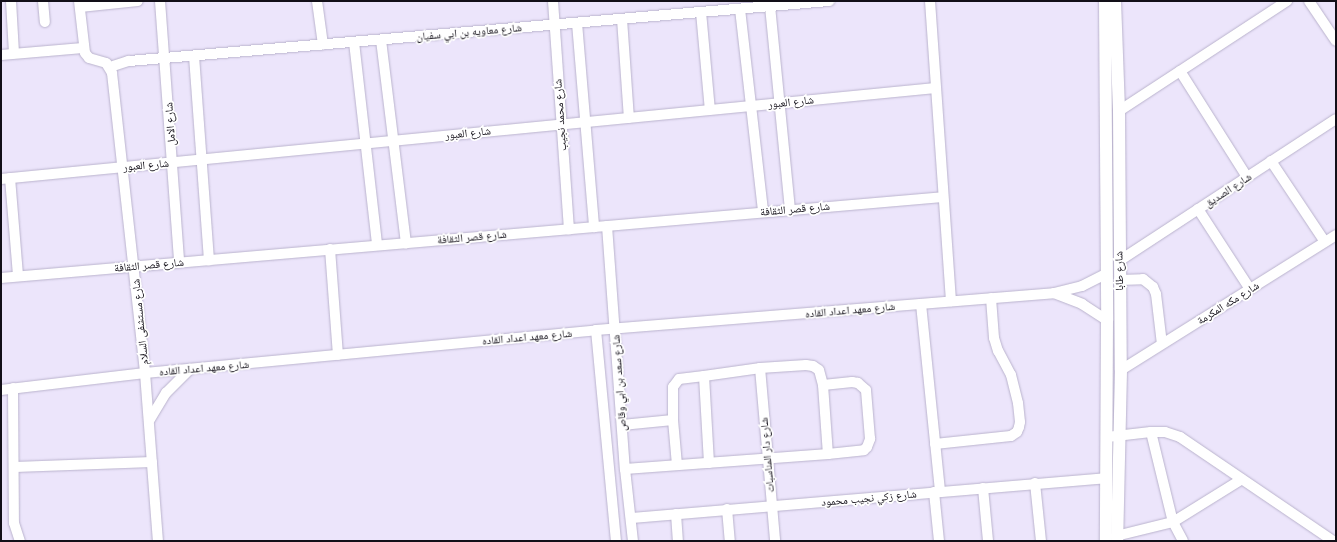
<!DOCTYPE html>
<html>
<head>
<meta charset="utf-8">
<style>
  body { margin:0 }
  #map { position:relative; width:1337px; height:542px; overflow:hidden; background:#ece5fb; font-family:Montserrat,"Noto Naskh Arabic",sans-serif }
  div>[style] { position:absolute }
  .roads { filter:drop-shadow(0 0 1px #bab3cd) drop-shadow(0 0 1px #bab3cd) }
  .minor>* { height:10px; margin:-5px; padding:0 5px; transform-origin:5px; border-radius:5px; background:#fff }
  .tertiary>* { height:12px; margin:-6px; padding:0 6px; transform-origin:6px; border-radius:6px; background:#fff }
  span { translate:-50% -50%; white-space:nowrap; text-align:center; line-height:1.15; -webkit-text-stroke:3.5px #fff; paint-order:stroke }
  .street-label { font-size:11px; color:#120f18 }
  .frame { position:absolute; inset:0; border:2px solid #120f18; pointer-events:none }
</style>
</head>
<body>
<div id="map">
  <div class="roads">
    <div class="minor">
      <i style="left:11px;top:1px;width:52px;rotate:86.7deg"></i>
      <i style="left:43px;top:1px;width:21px;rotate:85deg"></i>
      <i style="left:79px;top:1px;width:52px;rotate:83.4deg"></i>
      <i style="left:85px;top:53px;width:6px;rotate:51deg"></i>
      <i style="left:89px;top:58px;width:18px;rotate:16deg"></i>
      <i style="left:106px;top:63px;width:12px;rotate:59deg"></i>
      <i style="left:112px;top:73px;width:302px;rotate:83.7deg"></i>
      <i style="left:145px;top:373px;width:169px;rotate:85.6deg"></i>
      <i style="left:160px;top:1px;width:262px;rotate:85.8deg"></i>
      <i style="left:317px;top:1px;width:44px;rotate:82.2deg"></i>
      <i style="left:553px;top:1px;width:229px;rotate:86deg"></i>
      <i style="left:930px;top:1px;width:301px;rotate:86deg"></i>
      <i style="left:1309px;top:1px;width:48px;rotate:56deg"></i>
      <i style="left:770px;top:6px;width:205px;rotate:84.4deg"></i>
      <i style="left:80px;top:7px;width:58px;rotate:-5.9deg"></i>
      <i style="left:740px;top:9px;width:204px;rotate:83.5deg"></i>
      <i style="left:701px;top:12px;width:98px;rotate:84.8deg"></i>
      <i style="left:622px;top:19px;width:99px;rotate:86deg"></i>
      <i style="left:577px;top:23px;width:205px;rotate:85.2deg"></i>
      <i style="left:381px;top:40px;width:205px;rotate:83deg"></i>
      <i style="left:354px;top:42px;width:204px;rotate:83.5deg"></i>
      <i style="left:1px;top:55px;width:82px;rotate:-4.9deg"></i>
      <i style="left:194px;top:56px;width:205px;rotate:85.8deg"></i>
      <i style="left:110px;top:67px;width:20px;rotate:-18deg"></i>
      <i style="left:129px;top:61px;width:703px;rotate:-4.9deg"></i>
      <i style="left:1180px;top:71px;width:125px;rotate:57.7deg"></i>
      <i style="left:1119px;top:111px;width:201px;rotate:-33.2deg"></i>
      <i style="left:1271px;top:161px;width:97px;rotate:56.3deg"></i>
      <i style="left:10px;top:178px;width:98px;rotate:85.3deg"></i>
      <i style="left:1px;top:179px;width:939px;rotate:-5.56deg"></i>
      <i style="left:1198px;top:209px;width:95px;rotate:57deg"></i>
      <i style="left:607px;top:226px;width:244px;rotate:85.8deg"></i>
      <i style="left:625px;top:469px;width:72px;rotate:83.7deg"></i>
      <i style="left:330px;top:249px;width:106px;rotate:85.7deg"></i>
      <i style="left:1119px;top:261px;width:259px;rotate:-33.2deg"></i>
      <i style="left:1px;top:278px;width:945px;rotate:-4.91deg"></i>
      <i style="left:1119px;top:280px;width:24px;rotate:-2deg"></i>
      <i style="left:1143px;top:279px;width:13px;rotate:39deg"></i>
      <i style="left:1153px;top:287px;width:8px;rotate:67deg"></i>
      <i style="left:1156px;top:294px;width:50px;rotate:83.2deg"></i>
      <i style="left:1054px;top:293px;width:30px;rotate:21deg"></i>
      <i style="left:1082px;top:304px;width:30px;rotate:33deg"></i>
      <i style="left:921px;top:304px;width:189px;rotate:84.2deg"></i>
      <i style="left:596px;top:330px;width:212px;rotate:84.6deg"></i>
      <i style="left:760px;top:368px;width:174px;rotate:85deg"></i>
      <i style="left:1121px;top:370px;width:254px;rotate:-32.1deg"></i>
      <i style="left:13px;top:388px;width:135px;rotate:89.6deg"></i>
      <i style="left:14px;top:523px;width:19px;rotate:72deg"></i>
      <i style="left:1px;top:390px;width:145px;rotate:-6.7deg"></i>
      <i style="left:145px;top:373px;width:453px;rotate:-5.4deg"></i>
      <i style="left:596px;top:330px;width:459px;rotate:-4.6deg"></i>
      <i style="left:1054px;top:293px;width:29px;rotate:-14deg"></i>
      <i style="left:1082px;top:286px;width:28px;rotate:-27deg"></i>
      <i style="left:149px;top:421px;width:33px;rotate:-59deg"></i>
      <i style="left:166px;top:393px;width:34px;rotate:-45deg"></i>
      <i style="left:622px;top:425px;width:51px;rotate:-5.6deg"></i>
      <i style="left:1151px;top:432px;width:93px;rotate:76.3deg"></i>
      <i style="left:1173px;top:522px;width:21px;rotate:62deg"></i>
      <i style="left:1107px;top:437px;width:44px;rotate:-6.5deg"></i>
      <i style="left:1151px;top:432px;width:14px"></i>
      <i style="left:1165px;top:432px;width:16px;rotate:18deg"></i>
      <i style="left:1180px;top:437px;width:185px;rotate:34.2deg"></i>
      <i style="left:935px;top:444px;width:76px;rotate:-6deg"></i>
      <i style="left:1011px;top:436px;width:7px;rotate:-34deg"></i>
      <i style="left:1017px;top:432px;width:5px;rotate:-68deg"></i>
      <i style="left:1019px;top:427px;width:5px;rotate:-79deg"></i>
      <i style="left:1020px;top:422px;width:19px;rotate:-96deg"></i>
      <i style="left:1018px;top:403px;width:29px;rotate:-104deg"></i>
      <i style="left:1011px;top:375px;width:27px;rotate:-118deg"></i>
      <i style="left:998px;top:351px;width:14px;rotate:-107deg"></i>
      <i style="left:994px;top:338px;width:40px;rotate:-94.3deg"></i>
      <i style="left:709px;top:463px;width:87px;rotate:-93.3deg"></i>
      <i style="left:704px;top:376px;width:57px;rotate:-8.1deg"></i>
      <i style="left:760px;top:368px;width:46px;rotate:-3.7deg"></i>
      <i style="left:806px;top:365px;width:7px;rotate:8deg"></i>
      <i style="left:813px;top:366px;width:7px;rotate:34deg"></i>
      <i style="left:819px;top:370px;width:16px;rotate:75deg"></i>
      <i style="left:823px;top:385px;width:69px;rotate:85.9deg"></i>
      <i style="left:677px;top:465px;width:45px;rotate:-95.1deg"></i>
      <i style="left:673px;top:420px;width:33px;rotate:-90deg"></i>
      <i style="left:673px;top:387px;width:10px;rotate:-53deg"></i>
      <i style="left:679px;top:379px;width:25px;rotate:-7deg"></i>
      <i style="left:15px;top:467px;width:137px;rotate:-2.1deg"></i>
      <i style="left:625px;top:469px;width:204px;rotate:-4.2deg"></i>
      <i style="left:828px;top:454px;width:36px;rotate:-6deg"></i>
      <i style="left:864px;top:450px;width:4px;rotate:-45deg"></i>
      <i style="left:867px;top:447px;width:9px;rotate:-69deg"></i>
      <i style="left:870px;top:439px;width:49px;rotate:-94.7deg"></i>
      <i style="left:866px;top:390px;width:11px;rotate:-139deg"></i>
      <i style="left:858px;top:383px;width:6px;rotate:-171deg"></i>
      <i style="left:852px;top:382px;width:29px;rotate:174deg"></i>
      <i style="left:1035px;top:483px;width:58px;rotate:84.1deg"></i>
      <i style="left:983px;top:488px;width:53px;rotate:84.6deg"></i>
      <i style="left:934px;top:492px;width:49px;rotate:84.2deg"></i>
      <i style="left:727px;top:509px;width:32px;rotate:85deg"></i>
      <i style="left:676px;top:514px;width:27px;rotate:86deg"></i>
      <i style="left:631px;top:518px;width:477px;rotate:-4.8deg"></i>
      <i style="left:1116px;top:536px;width:59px;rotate:-13.8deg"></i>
      <i style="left:1173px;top:522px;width:81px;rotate:-31.9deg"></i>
    </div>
    <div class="tertiary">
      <i style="left:1105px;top:1px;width:319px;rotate:89.6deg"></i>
      <i style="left:1107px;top:320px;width:221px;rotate:90.3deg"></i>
      <i style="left:1115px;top:1px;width:110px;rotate:87.9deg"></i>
      <i style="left:1119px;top:111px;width:259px;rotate:89.6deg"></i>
      <i style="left:1121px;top:370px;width:171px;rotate:91.3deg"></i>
    </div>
  </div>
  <div class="street-label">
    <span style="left:469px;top:32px;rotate:-5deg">شارع معاويه بن ابي سفيان</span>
    <span style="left:791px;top:102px;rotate:-6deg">شارع العبور</span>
    <span style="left:560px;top:115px;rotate:-94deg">شارع محمد نجيب</span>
    <span style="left:170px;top:124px;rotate:-94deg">شارع الامل</span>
    <span style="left:468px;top:133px;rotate:-6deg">شارع العبور</span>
    <span style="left:146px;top:165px;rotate:-5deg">شارع العبور</span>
    <span style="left:1228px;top:190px;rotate:-33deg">شارع الصديق</span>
    <span style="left:795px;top:209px;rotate:-5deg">شارع قصر الثقافة</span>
    <span style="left:472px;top:237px;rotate:-5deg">شارع قصر الثقافة</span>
    <span style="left:149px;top:265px;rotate:-5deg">شارع قصر الثقافة</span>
    <span style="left:1119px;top:271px;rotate:-91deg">شارع طابا</span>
    <span style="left:1228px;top:303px;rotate:-32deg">شارع مكه المكرمة</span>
    <span style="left:850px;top:310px;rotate:-5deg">شارع معهد اعداد القاده</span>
    <span style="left:140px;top:322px;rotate:-96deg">شارع مستشفى السلام</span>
    <span style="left:527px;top:337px;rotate:-5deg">شارع معهد اعداد القاده</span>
    <span style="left:204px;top:368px;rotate:-5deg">شارع معهد اعداد القاده</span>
    <span style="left:619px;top:383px;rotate:-94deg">شارع سعد بن ابي وقاص</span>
    <span style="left:767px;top:455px;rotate:-95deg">شارع دار المناسبات</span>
    <span style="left:869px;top:498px;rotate:-5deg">شارع زكي نجيب محمود</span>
  </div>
  <div class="frame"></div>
</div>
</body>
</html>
